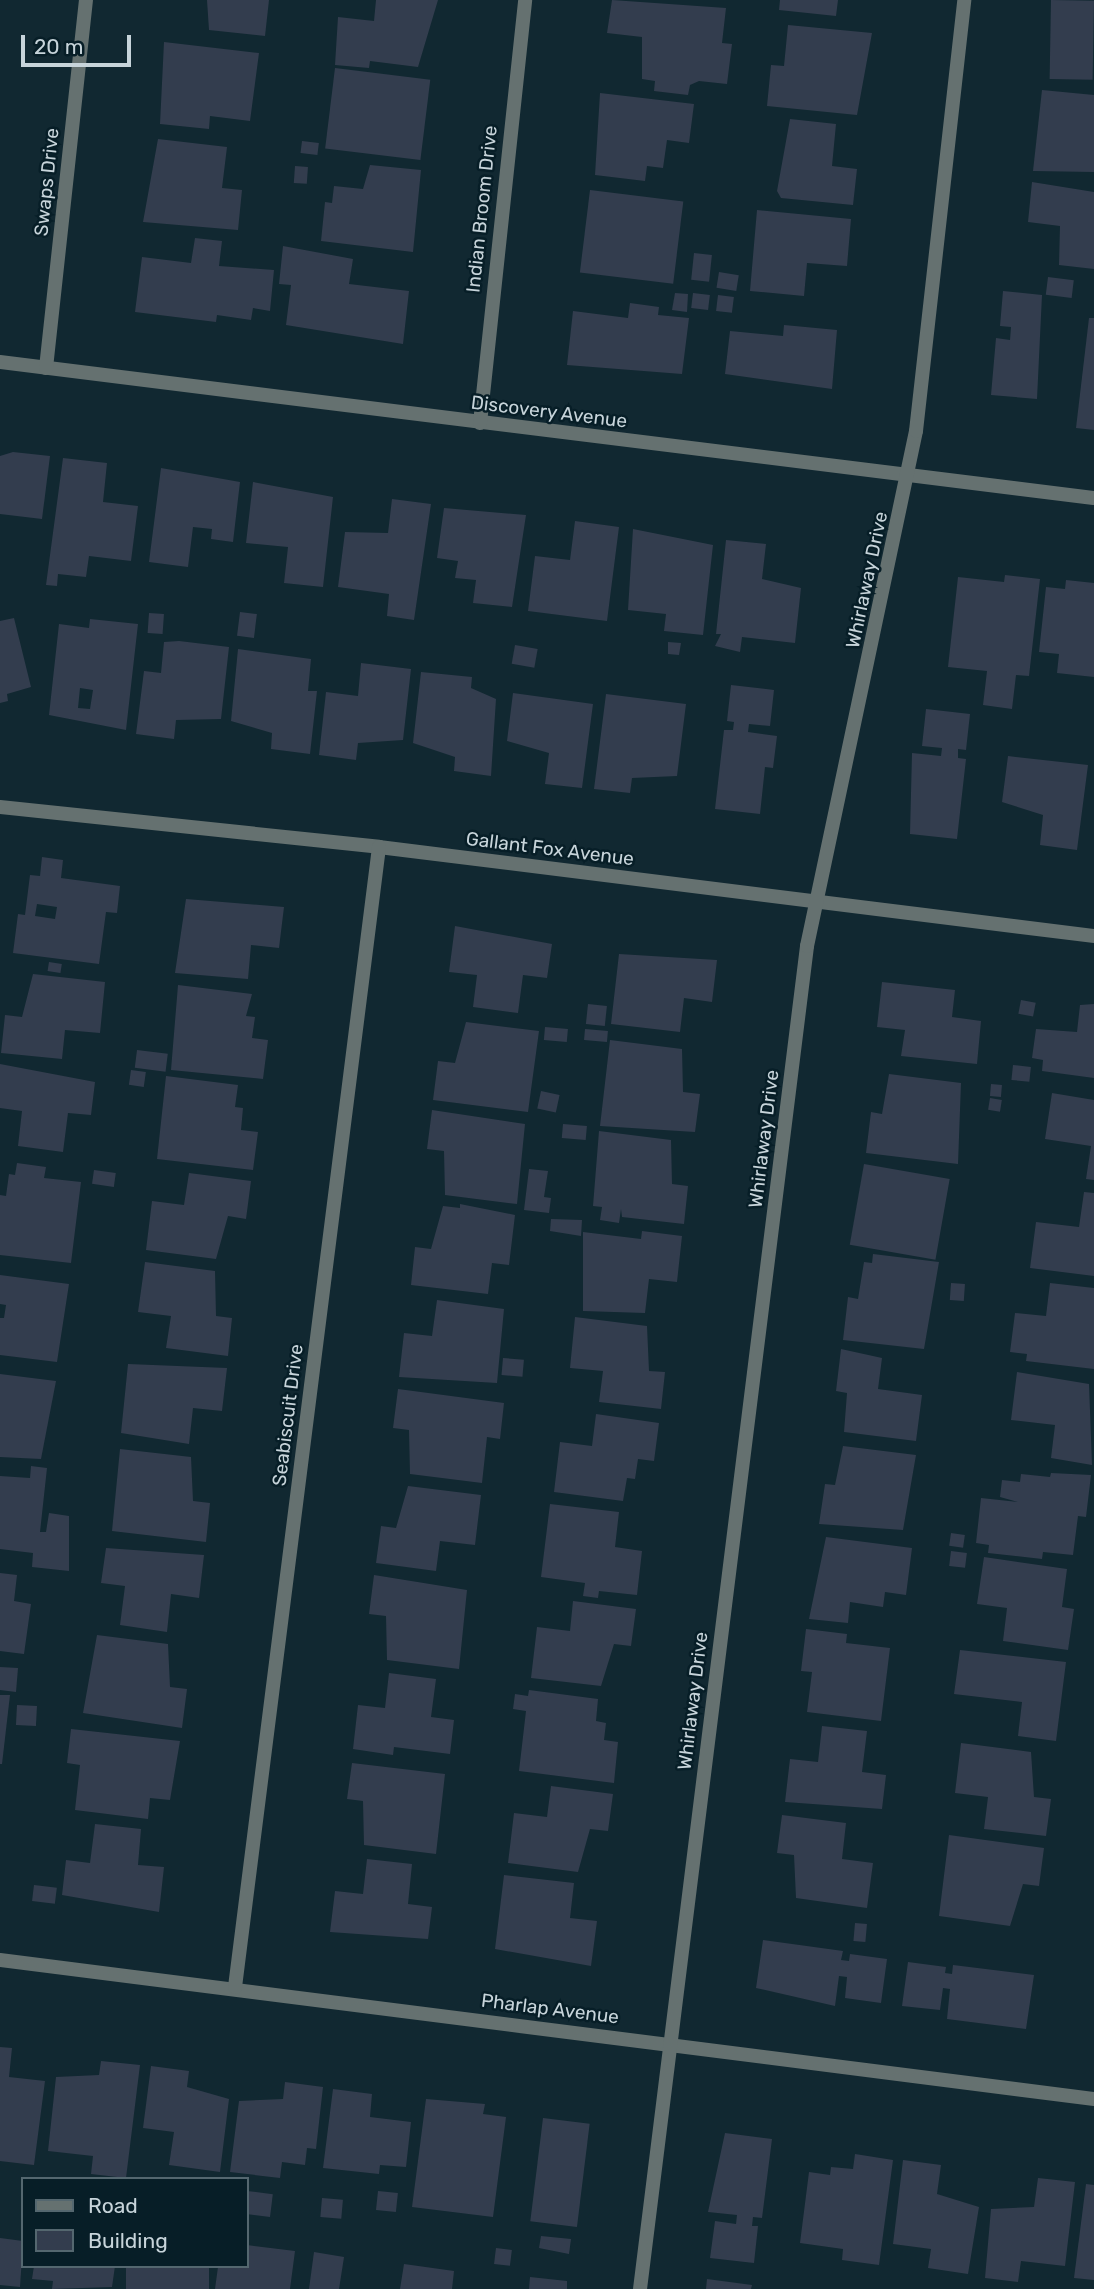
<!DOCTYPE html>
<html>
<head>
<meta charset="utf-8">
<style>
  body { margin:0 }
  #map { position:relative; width:1094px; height:2289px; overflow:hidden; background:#112831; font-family:Rubik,sans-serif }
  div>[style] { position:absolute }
  .building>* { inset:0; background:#333d4e; transform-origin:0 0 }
  .minor>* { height:14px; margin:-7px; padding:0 7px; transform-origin:7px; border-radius:7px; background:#657170 }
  span { translate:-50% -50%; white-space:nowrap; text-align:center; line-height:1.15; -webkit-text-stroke:5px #071e27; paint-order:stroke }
  .street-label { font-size:19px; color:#c7d4da }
  .legend { position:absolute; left:21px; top:2177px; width:228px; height:91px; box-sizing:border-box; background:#071e27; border:2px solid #54676f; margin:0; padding:9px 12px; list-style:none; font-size:21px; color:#c7d4da }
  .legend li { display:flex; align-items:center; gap:14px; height:35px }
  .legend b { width:35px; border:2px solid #54676f }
  .scale { position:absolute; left:21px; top:35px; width:110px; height:32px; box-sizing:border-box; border:4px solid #c7d4da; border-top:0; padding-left:9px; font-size:21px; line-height:24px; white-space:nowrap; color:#c7d4da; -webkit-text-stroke:5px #071e27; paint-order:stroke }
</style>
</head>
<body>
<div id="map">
  <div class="building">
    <i style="clip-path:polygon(207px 0,269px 0,265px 36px,209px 30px)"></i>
    <i style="clip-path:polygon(376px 0,438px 0,418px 67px,370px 61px,369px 68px,335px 65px,338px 17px,374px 21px)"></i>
    <i style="clip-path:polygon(612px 0,726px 8px,722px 43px,732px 44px,727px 84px,699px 81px,690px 85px,688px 95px,654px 91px,655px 81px,642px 79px,642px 37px,607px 33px)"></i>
    <i style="clip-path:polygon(780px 0,838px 0,836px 16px,779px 10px)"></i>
    <i style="left:1051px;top:0;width:43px;height:79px;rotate:1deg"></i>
    <i style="clip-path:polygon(788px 25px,872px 33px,857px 115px,767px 106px,771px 65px,784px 66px)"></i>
    <i style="clip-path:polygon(164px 42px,259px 53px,250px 121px,210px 116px,209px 129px,160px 124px)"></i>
    <i style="left:335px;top:68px;width:96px;height:81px;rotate:7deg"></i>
    <i style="clip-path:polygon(1042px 90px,1094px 95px,1094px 172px,1033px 171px)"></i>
    <i style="clip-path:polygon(600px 93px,694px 104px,689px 143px,667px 140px,663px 168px,647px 166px,645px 181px,595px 175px)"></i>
    <i style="clip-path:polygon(790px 119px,836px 124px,832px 166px,857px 169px,853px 205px,781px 198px,777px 191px)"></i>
    <i style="clip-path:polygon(158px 139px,227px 147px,222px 188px,242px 190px,238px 230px,143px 222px)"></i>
    <i style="left:302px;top:141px;width:17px;height:12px;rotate:7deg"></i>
    <i style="clip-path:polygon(370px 165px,421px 170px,413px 252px,321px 241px,325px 202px,332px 203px,334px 186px,363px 189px)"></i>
    <i style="left:295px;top:166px;width:13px;height:17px;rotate:4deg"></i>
    <i style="clip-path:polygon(1032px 182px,1094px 192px,1094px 269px,1059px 265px,1060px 226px,1028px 222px)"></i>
    <i style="left:590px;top:190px;width:94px;height:83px;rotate:7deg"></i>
    <i style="clip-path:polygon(757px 210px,851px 219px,847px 266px,807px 263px,804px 296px,750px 291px)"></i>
    <i style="clip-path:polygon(195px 238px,222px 241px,219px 266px,274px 270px,270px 311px,253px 308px,251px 320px,217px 315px,216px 322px,135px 312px,142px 257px,191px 263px)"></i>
    <i style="clip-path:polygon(283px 246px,353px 259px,349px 284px,409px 291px,403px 344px,286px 325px,291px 285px,279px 284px)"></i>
    <i style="left:694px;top:253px;width:18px;height:27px;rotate:6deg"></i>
    <i style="left:719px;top:272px;width:20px;height:16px;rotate:9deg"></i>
    <i style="left:1048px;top:277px;width:26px;height:18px;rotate:7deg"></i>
    <i style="clip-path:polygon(1003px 291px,1042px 295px,1037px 399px,991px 395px,996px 338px,1010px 340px,1011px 327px,1000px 326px)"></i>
    <i style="clip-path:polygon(675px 293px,688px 294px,687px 312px,672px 310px)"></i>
    <i style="left:693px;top:293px;width:17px;height:15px;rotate:7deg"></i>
    <i style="left:718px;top:295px;width:16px;height:16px;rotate:7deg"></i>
    <i style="clip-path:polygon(630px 303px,659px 307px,658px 315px,689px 318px,682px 374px,567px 365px,573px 311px,628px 318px)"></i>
    <i style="clip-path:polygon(1089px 318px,1094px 318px,1094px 430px,1076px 428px)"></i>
    <i style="clip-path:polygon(784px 325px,837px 330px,832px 389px,725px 374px,730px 331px,783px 336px)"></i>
    <i style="clip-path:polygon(13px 452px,50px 456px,42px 519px,0 514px,0 456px)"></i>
    <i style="clip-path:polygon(63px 458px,107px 463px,103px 502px,138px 506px,131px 561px,89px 556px,86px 577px,58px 574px,57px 586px,46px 585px)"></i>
    <i style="clip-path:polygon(161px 468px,240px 482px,233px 542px,211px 539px,212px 529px,193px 527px,188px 567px,149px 562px)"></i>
    <i style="clip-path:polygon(253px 482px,333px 497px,323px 587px,284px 583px,288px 547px,246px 543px)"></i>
    <i style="clip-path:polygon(392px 499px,431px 504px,414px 620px,387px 616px,389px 594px,338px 587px,345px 532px,388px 533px)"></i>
    <i style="clip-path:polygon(444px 508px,526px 515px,512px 607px,473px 603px,476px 580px,455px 578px,458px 561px,437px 558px)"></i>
    <i style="clip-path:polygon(575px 521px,619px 527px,607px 621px,528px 611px,535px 556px,570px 560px)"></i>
    <i style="clip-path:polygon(633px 529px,713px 545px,703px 635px,664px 631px,666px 614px,628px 610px)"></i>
    <i style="clip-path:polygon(726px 540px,766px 544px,762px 579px,801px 588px,795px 643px,742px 637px,740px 652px,715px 646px,721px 634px,716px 634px)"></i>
    <i style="clip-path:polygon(1005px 575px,1040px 579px,1029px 676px,1016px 675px,1012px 709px,983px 705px,987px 671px,948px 667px,958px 577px,1004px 582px)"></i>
    <i style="clip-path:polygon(1066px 580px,1094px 583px,1094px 677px,1057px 673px,1059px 654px,1039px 652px,1046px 587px,1065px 589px)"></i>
    <i style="left:240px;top:612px;width:17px;height:24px;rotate:7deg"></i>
    <i style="left:149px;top:613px;width:15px;height:20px;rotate:4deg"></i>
    <i style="clip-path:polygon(14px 618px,31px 687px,7px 694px,8px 701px,0 703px,0 621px)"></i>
    <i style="clip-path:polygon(evenodd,90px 619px,138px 624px,126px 730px,49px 715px,59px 624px,89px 628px,90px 619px,80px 688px,93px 690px,90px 709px,78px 708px,80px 688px)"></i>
    <i style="clip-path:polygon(179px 641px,229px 647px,221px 719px,176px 720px,174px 739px,136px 734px,144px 671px,161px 673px,164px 642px)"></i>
    <i style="clip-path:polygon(668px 642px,681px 643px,679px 655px,668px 654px)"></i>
    <i style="left:515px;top:645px;width:23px;height:19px;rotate:10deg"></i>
    <i style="clip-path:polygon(238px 649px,311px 659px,308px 691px,317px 691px,310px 754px,271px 749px,272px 733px,231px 721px)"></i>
    <i style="clip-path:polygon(361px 663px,411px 669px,403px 740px,358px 743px,356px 760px,319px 755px,326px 692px,358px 696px)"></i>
    <i style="clip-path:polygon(421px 672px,472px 677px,471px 688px,496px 699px,491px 776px,454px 771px,455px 757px,413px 743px)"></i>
    <i style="clip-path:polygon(731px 685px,774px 690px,770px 726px,749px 724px,748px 732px,777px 736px,773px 768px,765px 767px,760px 814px,715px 809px,724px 730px,733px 730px,734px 722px,727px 721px)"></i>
    <i style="clip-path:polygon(513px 693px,593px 704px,582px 788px,545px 784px,549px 753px,507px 741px)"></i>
    <i style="clip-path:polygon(606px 694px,686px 704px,677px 776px,632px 778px,630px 793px,594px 789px)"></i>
    <i style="clip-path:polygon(926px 709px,970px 714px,966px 750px,958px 749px,958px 758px,966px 759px,957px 839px,910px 834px,912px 753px,941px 756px,942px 748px,922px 746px)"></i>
    <i style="clip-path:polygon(1008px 756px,1088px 765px,1077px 850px,1040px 845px,1043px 815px,1002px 802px)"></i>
    <i style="clip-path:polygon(evenodd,42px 857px,63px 860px,61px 878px,120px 886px,117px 913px,106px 912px,99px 964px,13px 953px,18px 914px,25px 915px,30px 875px,40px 876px,42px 857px,37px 904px,57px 907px,55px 919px,35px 916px,37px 904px)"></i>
    <i style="clip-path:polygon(186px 899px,284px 907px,279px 948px,251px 945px,248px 979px,175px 973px)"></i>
    <i style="clip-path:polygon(455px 926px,552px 944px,547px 978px,523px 975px,518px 1013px,473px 1007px,477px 975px,449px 972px)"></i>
    <i style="clip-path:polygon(619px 954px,717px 960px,712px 1002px,684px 998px,680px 1032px,611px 1024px)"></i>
    <i style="left:49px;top:962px;width:13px;height:9px;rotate:9deg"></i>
    <i style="clip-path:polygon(33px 974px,105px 982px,100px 1033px,65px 1030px,62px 1059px,1px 1053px,5px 1015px,22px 1017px)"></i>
    <i style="clip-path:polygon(882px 982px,955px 990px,952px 1017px,981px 1021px,977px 1064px,901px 1056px,905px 1030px,877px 1027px)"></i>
    <i style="clip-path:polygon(178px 985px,252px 994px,246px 1016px,255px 1017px,252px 1038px,268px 1040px,263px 1079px,171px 1070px)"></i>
    <i style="left:1021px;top:1000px;width:15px;height:14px;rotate:11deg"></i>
    <i style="left:588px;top:1004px;width:19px;height:20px;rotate:6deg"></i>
    <i style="clip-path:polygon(1094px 1004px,1094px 1078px,1042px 1071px,1043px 1060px,1032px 1058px,1036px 1029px,1077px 1032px,1080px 1005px)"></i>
    <i style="clip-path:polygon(466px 1022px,539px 1031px,528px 1112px,433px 1100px,438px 1061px,455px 1063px)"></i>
    <i style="left:545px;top:1027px;width:23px;height:13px;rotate:5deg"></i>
    <i style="left:585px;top:1029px;width:23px;height:11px;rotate:5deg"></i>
    <i style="clip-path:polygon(610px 1040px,682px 1049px,683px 1092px,700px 1094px,695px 1132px,600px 1126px)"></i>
    <i style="left:137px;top:1050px;width:31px;height:18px;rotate:7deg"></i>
    <i style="clip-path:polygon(0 1064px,95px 1082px,91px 1115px,68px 1113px,63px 1152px,18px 1146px,22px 1111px,0 1108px)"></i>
    <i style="left:1013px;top:1065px;width:18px;height:15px;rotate:6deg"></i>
    <i style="left:131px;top:1070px;width:15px;height:15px;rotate:8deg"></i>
    <i style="clip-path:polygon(889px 1074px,961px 1083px,958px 1164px,866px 1153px,871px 1112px,882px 1114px)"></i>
    <i style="clip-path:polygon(166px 1076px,238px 1085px,235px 1107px,243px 1108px,241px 1130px,258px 1132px,253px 1170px,157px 1159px)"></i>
    <i style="left:991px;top:1084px;width:11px;height:12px;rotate:5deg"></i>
    <i style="left:541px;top:1091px;width:19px;height:18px;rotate:12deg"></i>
    <i style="clip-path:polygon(1052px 1093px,1094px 1100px,1094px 1180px,1086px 1179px,1091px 1146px,1045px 1139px)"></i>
    <i style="left:990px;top:1098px;width:12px;height:12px;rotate:9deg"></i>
    <i style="clip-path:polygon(432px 1110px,525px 1124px,517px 1204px,445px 1195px,444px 1151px,427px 1149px)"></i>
    <i style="left:563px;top:1124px;width:24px;height:14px;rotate:5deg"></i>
    <i style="clip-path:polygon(599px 1131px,671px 1140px,672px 1184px,688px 1186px,684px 1224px,622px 1217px,621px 1209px,619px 1223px,600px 1220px,602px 1207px,593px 1206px)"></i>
    <i style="clip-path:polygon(17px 1163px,46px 1167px,44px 1178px,81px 1182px,71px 1263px,0 1255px,0 1195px,6px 1196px,9px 1174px,15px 1175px)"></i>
    <i style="left:864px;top:1164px;width:87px;height:82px;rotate:10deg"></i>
    <i style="clip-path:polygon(529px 1169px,548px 1171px,544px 1197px,551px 1198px,549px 1213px,524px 1210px)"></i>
    <i style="left:94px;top:1170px;width:22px;height:14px;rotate:8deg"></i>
    <i style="clip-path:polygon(189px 1173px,251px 1181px,246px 1219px,228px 1216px,216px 1259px,146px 1250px,152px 1201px,184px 1205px)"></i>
    <i style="clip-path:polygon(1084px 1192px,1094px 1193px,1094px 1276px,1030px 1268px,1036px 1222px,1079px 1227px)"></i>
    <i style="clip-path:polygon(460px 1204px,515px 1215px,509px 1265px,492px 1263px,488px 1294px,411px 1285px,415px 1247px,431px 1249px,443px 1206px,460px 1208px)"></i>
    <i style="clip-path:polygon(551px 1219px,582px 1220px,581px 1236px,550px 1231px)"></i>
    <i style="clip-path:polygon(642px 1231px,682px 1236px,677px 1282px,649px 1279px,645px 1313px,583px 1311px,583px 1232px,641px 1239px)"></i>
    <i style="clip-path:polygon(873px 1254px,939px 1262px,924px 1349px,843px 1340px,848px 1297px,858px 1299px,864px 1262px,872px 1263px)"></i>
    <i style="clip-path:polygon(145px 1262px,215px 1271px,216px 1316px,232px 1318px,228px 1356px,166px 1348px,171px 1316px,138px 1312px)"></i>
    <i style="clip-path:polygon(0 1275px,69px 1284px,57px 1362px,0 1355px,0 1318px,4px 1318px,6px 1305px,0 1304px)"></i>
    <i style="left:951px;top:1283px;width:14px;height:17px;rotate:4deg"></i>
    <i style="clip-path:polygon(1050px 1283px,1094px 1288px,1094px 1369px,1026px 1361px,1027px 1354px,1010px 1352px,1015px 1313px,1046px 1316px)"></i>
    <i style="clip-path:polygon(437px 1300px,504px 1309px,497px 1383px,399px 1377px,404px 1333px,432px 1336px)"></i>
    <i style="clip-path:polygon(575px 1317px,647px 1326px,649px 1371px,665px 1372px,661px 1409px,599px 1402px,603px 1371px,570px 1368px)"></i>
    <i style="clip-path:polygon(841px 1349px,882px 1358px,878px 1389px,922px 1395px,916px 1441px,844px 1432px,847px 1393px,836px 1391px)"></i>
    <i style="left:503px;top:1358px;width:21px;height:17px;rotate:5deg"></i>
    <i style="clip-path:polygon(128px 1364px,227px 1368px,222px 1411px,193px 1408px,189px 1444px,121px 1433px)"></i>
    <i style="clip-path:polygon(1017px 1372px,1089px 1384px,1092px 1465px,1051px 1458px,1055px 1425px,1011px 1420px)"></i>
    <i style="clip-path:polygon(0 1374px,56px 1381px,41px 1459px,0 1457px)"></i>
    <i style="clip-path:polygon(398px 1389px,504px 1403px,500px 1439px,487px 1437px,482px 1483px,410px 1474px,409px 1430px,393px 1428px)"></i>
    <i style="clip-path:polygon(596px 1414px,659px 1423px,654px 1461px,638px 1459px,635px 1479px,627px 1478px,623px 1501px,554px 1492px,560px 1442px,592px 1446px)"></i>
    <i style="clip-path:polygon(843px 1446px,916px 1455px,903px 1530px,819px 1524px,825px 1484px,835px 1485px)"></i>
    <i style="clip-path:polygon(120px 1449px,191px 1457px,193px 1501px,210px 1503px,206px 1542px,112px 1531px)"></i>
    <i style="clip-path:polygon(31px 1466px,47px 1468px,40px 1532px,46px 1532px,49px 1513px,69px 1516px,69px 1571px,32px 1567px,33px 1553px,0 1549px,0 1476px,30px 1478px)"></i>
    <i style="clip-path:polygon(1051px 1473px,1091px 1475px,1086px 1517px,1078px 1516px,1073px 1555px,1043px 1552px,1042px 1559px,988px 1553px,989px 1545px,976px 1543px,981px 1498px,1018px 1502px,1000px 1497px,1002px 1480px,1020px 1482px,1021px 1474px,1050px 1477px)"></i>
    <i style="clip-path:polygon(408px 1486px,481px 1495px,475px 1545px,440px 1541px,436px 1571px,376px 1563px,381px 1526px,396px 1528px)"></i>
    <i style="clip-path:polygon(550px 1504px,619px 1512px,615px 1547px,642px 1551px,637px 1595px,599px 1591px,598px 1598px,583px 1596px,585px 1583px,541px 1577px)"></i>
    <i style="left:951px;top:1533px;width:14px;height:13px;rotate:8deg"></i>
    <i style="clip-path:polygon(826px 1537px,912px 1548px,906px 1595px,885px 1592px,883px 1607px,850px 1602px,848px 1623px,809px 1619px)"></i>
    <i style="clip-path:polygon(106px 1548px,204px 1555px,199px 1598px,171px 1594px,167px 1632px,120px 1625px,125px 1586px,101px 1583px)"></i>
    <i style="left:951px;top:1551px;width:16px;height:15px;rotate:7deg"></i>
    <i style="clip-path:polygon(984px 1557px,1067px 1569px,1062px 1607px,1074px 1609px,1068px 1650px,1003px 1641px,1007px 1608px,977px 1604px)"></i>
    <i style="clip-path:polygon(0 1573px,17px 1575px,14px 1601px,31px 1604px,24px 1654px,0 1651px)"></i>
    <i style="clip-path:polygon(374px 1575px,467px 1590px,459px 1669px,387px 1660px,386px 1616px,369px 1614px)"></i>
    <i style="clip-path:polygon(573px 1601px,636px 1609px,631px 1646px,614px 1644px,601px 1686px,531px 1678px,537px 1627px,570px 1631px)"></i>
    <i style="clip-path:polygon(806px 1629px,847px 1634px,846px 1643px,890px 1648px,881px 1721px,807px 1712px,812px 1672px,801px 1671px)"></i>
    <i style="clip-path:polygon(97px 1635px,168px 1644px,170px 1687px,187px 1689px,182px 1728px,83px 1713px)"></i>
    <i style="clip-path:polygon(960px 1650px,1066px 1662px,1056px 1741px,1018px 1736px,1022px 1702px,954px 1694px)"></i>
    <i style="clip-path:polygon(0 1667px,18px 1668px,16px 1692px,0 1690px)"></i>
    <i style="clip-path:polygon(389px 1673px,436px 1679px,431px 1717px,454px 1720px,450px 1754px,394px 1747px,393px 1755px,353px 1749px,358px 1705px,385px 1708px)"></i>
    <i style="clip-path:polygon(529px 1690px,598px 1699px,596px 1721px,606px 1723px,604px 1740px,618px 1742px,614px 1783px,519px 1771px,526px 1711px,513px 1709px,515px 1694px,528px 1696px)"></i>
    <i style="clip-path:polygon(0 1695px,10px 1695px,2px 1764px,0 1764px)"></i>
    <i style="left:17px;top:1705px;width:20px;height:20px;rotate:3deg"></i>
    <i style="clip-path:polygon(822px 1726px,867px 1731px,862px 1772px,886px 1775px,882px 1809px,785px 1802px,790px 1759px,818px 1762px)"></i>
    <i style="clip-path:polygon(71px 1729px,180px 1741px,170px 1800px,150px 1798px,148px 1819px,75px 1810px,80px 1765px,67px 1763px)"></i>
    <i style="clip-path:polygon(961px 1743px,1031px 1752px,1034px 1797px,1051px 1799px,1046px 1836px,984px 1829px,988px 1797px,955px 1793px)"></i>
    <i style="clip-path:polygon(352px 1763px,445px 1774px,436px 1854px,364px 1845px,363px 1801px,347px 1799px)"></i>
    <i style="clip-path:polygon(551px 1786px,613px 1794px,608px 1831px,590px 1829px,578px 1872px,508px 1863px,514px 1813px,547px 1817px)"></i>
    <i style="clip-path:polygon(782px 1815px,846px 1823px,842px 1859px,873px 1863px,867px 1908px,796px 1898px,794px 1855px,777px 1853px)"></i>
    <i style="clip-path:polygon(95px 1824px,141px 1829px,138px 1865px,164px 1867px,159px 1912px,62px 1895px,66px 1860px,90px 1863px)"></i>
    <i style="clip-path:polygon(949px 1835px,1044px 1848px,1039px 1886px,1023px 1884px,1010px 1926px,939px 1916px)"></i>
    <i style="clip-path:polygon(367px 1859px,412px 1864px,408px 1904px,432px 1907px,428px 1939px,330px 1932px,335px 1891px,363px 1894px)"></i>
    <i style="clip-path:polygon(504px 1875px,574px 1883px,570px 1918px,597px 1921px,591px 1966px,495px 1949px)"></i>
    <i style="left:34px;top:1885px;width:23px;height:16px;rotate:7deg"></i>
    <i style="left:855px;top:1923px;width:12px;height:18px;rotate:5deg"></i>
    <i style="clip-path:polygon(763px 1940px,843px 1951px,841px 1960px,849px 1961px,850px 1954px,887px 1959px,881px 2003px,845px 1998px,847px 1977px,839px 1976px,835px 2006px,756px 1988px)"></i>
    <i style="clip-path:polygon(908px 1962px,946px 1967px,945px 1973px,952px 1974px,953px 1965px,1034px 1975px,1026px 2029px,947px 2019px,950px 1989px,943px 1988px,940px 2010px,902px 2006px)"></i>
    <i style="clip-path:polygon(0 2047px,12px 2048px,9px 2077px,45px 2081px,34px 2165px,0 2161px)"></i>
    <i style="clip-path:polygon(101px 2061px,140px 2065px,126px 2178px,91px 2174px,93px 2156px,48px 2151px,56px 2077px,99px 2075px)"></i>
    <i style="clip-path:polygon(151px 2066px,189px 2071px,187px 2087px,229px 2099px,220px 2172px,169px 2165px,174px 2132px,143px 2128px)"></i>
    <i style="clip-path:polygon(285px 2082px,323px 2087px,316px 2149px,307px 2148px,305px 2165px,282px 2162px,280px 2178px,230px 2172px,239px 2101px,283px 2099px)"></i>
    <i style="clip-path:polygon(333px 2089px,372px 2094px,370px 2117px,411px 2122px,406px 2167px,380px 2165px,379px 2174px,323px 2168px)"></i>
    <i style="clip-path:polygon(426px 2099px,485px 2104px,483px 2114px,506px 2117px,493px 2217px,412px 2207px)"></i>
    <i style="left:543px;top:2118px;width:47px;height:104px;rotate:7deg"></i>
    <i style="clip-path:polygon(725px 2133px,772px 2139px,762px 2218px,753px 2217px,752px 2226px,758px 2226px,754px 2263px,710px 2258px,715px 2221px,736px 2224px,737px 2215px,708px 2212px)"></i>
    <i style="clip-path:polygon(855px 2154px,893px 2160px,879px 2265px,842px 2260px,843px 2249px,800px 2243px,809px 2172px,830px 2175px,831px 2167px,853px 2169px)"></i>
    <i style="clip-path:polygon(903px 2160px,941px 2165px,937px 2194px,979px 2207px,968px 2274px,928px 2268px,931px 2249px,893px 2244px)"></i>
    <i style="clip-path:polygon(1038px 2178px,1075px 2182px,1065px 2266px,1021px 2261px,1018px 2282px,985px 2278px,991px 2209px,1034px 2207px)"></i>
    <i style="clip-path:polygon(1086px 2184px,1094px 2185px,1094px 2280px,1074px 2278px)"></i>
    <i style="left:247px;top:2191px;width:26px;height:23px;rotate:7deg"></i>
    <i style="left:378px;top:2191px;width:20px;height:19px;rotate:6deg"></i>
    <i style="left:322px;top:2198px;width:21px;height:19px;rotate:5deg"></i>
    <i style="clip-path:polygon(541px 2236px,571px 2239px,569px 2254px,539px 2248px)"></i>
    <i style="clip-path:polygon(0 2238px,23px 2241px,20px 2287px,0 2285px)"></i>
    <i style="clip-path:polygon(247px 2245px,295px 2251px,290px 2289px,215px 2289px,218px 2267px,247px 2266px)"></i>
    <i style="left:496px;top:2248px;width:16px;height:16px;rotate:7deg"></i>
    <i style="clip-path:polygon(314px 2252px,344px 2257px,339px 2289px,309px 2289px)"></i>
    <i style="clip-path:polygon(404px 2264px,454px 2271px,452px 2289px,400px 2289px)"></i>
    <i style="clip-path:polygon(34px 2266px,115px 2266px,112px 2287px,52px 2289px,53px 2281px,32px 2279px)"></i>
    <i style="left:126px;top:2266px;width:83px;height:23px"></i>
    <i style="clip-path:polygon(530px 2277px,567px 2281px,567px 2289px,529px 2289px)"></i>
    <i style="clip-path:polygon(707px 2279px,752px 2285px,751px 2289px,706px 2289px)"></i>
  </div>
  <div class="minor">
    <i style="left:0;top:362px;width:1102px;rotate:7.09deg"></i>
    <i style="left:46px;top:368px;width:370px;rotate:-83.8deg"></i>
    <i style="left:480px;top:423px;width:425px;rotate:-83.9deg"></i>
    <i style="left:0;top:807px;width:381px;rotate:6deg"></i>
    <i style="left:379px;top:847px;width:721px;rotate:7.1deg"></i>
    <i style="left:0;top:1960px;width:1103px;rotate:7.24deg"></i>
    <i style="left:235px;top:1987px;width:1149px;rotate:-82.8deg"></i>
    <i style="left:640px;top:2289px;width:1353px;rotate:-82.91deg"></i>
    <i style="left:807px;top:946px;width:526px;rotate:-78.05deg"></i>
    <i style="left:916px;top:431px;width:434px;rotate:-83.6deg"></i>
  </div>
  <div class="street-label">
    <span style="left:47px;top:182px;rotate:-84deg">Swaps Drive</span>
    <span style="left:482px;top:209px;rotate:-84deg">Indian Broom Drive</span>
    <span style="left:549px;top:412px;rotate:7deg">Discovery Avenue</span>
    <span style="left:867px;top:580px;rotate:-78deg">Whirlaway Drive</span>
    <span style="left:550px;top:849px;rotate:7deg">Gallant Fox Avenue</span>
    <span style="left:764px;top:1139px;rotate:-83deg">Whirlaway Drive</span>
    <span style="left:288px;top:1415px;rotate:-83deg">Seabiscuit Drive</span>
    <span style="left:693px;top:1701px;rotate:-83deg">Whirlaway Drive</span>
    <span style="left:550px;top:2009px;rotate:7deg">Pharlap Avenue</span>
  </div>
  <ul class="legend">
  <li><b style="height:9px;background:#657170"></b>Road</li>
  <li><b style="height:19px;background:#333d4e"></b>Building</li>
  </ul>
  <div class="scale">20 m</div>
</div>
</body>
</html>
